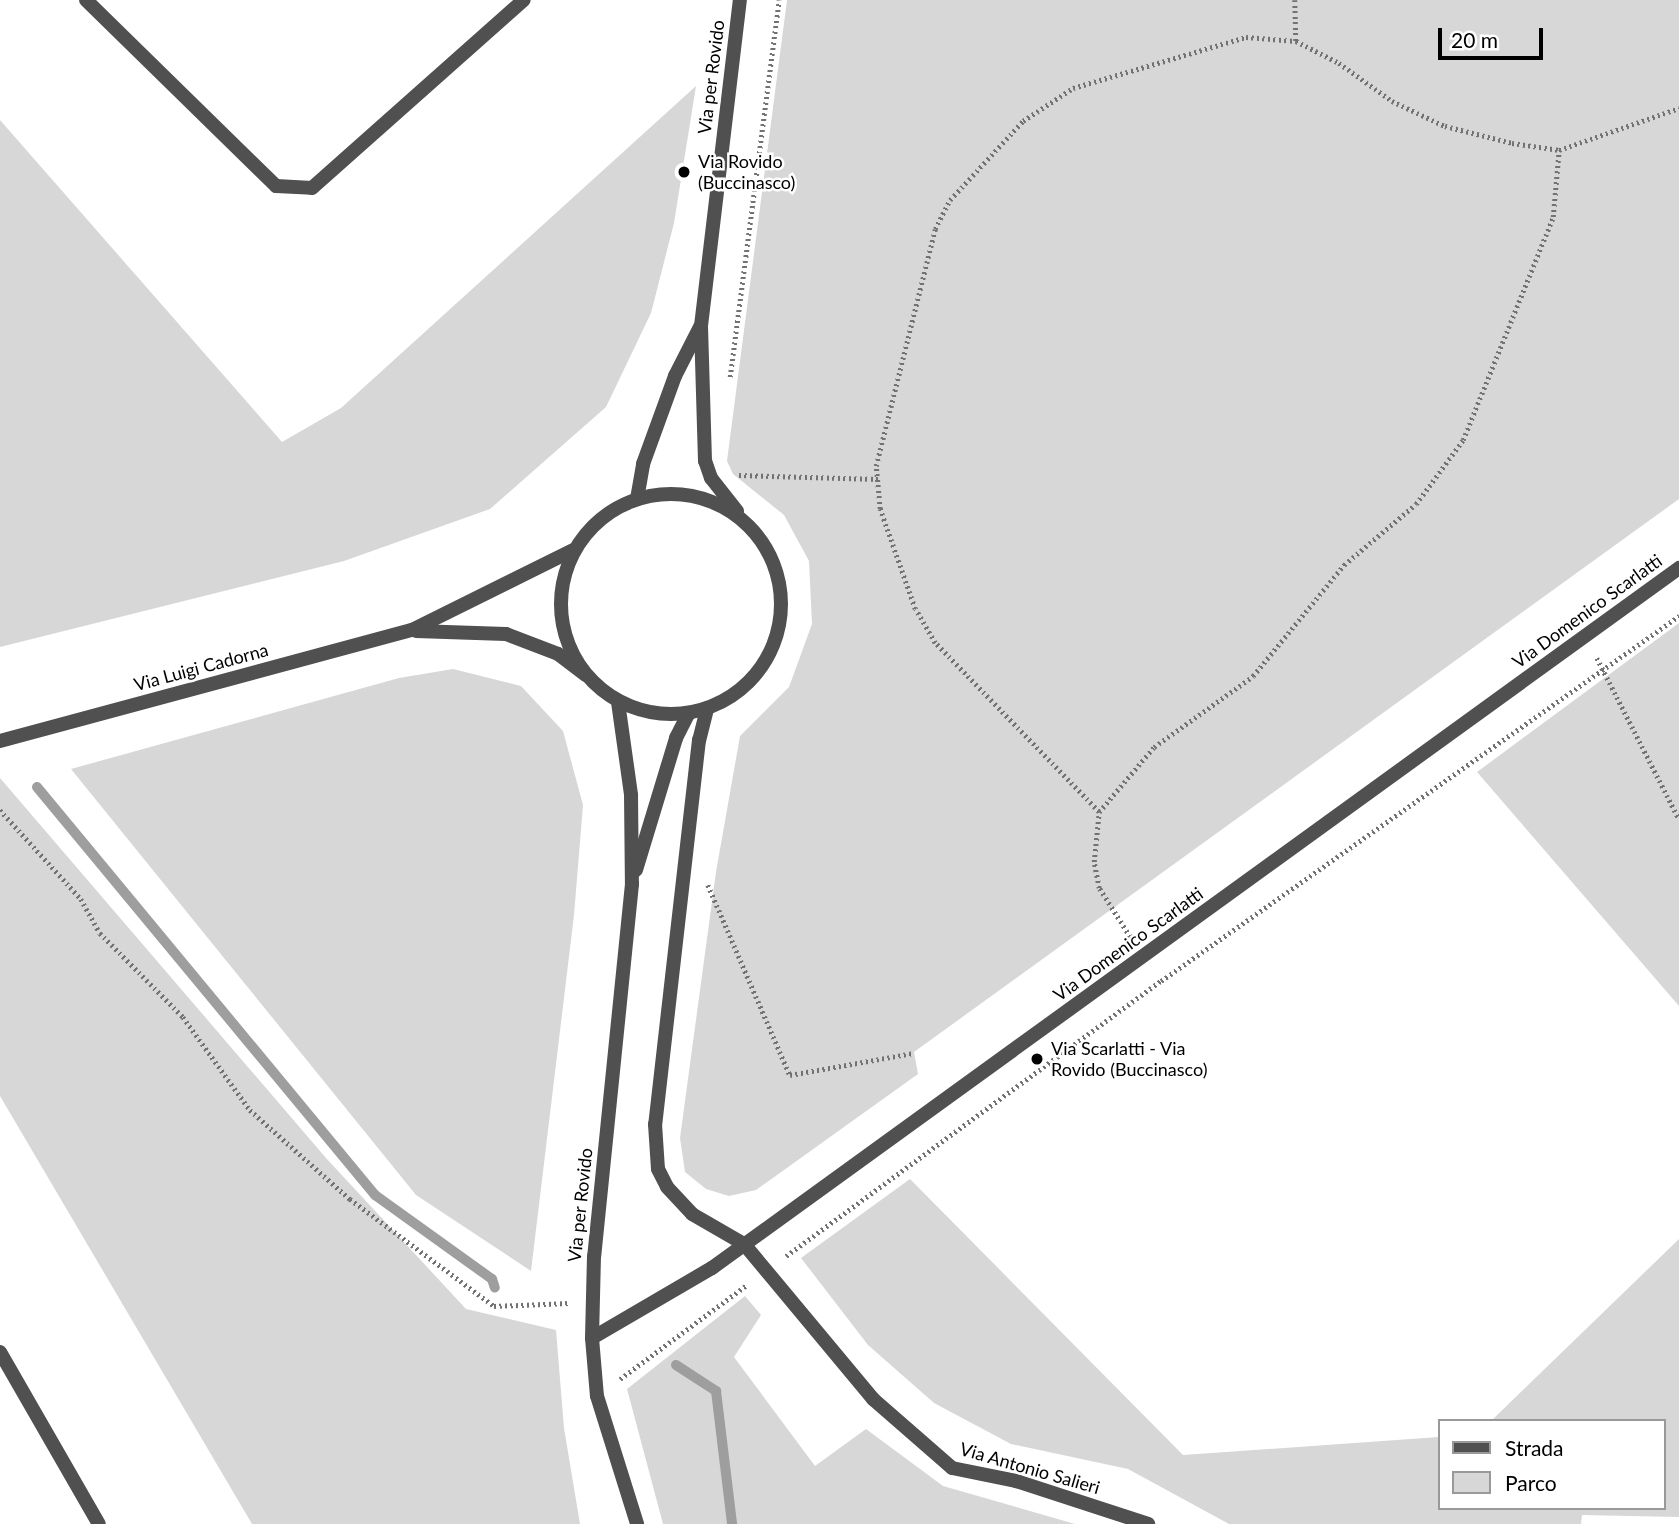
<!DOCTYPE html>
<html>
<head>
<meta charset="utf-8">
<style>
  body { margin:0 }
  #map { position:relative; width:1679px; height:1524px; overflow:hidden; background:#fff; font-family:Lato,sans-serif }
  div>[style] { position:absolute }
  .green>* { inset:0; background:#d7d7d7 }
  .stream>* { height:10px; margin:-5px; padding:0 5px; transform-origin:5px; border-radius:5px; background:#9e9e9e }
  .path>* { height:4.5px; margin-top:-2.25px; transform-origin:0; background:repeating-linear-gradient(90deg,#727272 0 2px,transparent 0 5.5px) }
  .service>* { height:14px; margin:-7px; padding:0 7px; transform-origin:7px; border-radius:7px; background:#505050 }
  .minor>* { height:14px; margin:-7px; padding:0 7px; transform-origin:7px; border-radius:7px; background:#505050 }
  .tertiary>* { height:14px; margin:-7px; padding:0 7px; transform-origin:7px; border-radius:7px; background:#505050 }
  .tertiary>.ring { margin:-7px; padding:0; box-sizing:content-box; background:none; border:14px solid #505050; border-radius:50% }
  .dots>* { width:19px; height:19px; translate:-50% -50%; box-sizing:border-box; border:4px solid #fff; border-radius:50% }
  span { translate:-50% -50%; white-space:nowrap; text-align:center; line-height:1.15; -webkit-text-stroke:5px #fff; paint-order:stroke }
  .street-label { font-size:18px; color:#000 }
  .poi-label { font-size:18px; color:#000 }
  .left { translate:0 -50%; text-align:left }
  .legend { position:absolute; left:1438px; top:1419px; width:228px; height:91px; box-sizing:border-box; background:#fff; border:2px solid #999; margin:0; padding:9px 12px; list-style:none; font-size:21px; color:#000 }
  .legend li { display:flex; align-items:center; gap:14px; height:35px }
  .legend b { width:35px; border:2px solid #999 }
  .scale { position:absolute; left:1438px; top:28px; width:105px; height:32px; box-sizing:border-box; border:4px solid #000; border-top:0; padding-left:9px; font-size:21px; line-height:24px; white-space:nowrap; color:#000; -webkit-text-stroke:5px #fff; paint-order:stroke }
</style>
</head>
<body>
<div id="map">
  <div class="green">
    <i style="clip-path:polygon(787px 0,1679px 0,1679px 499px,914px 1052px,918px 1074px,756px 1190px,729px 1196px,706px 1189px,685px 1172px,680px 1138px,716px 872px,740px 736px,789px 687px,812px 624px,809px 561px,784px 515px,733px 474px,727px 461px)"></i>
    <i style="clip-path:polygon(696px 86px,674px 223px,651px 313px,606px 407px,490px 509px,344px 561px,0 647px,0 120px,282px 442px,341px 408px)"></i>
    <i style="clip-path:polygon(1679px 623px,1679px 1006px,1477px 772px)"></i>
    <i style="clip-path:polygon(453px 669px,521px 686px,563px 731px,583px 805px,574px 915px,531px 1271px,416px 1195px,71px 769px,399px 678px)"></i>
    <i style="clip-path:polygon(0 778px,326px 1158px,466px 1309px,556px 1330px,564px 1428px,580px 1524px,252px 1524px,0 1096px)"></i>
    <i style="clip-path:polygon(910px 1179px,1183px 1455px,1439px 1437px,1439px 1508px,1663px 1508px,1663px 1421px,1491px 1421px,1679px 1239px,1679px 1517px,1582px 1515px,1581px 1524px,1229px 1524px,1128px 1469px,1011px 1444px,934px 1403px,868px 1345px,801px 1258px)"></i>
    <i style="clip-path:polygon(745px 1296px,761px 1315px,734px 1357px,815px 1466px,866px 1429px,943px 1486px,1075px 1524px,663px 1524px,627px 1389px)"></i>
  </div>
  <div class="stream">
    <i style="left:37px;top:787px;width:530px;rotate:50.36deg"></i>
    <i style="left:375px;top:1195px;width:144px;rotate:35.7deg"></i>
    <i style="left:492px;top:1279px;width:9px;rotate:72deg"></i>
    <i style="left:676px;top:1365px;width:48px;rotate:33deg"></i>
    <i style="left:716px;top:1391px;width:134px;rotate:83.1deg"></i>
  </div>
  <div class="path">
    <i style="left:1295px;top:0;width:41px;rotate:88.6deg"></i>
    <i style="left:730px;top:377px;width:380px;rotate:-82.6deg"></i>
    <i style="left:739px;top:475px;width:139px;rotate:1.6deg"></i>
    <i style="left:1597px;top:658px;width:181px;rotate:63deg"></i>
    <i style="left:0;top:810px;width:120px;rotate:47.7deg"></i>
    <i style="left:81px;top:899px;width:39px;rotate:61deg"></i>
    <i style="left:100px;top:933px;width:118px;rotate:45.3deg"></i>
    <i style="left:183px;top:1017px;width:115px;rotate:54.2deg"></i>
    <i style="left:250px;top:1110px;width:134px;rotate:41.7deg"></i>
    <i style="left:350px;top:1199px;width:179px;rotate:36.6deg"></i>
    <i style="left:494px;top:1306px;width:75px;rotate:-2.3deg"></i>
    <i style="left:1099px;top:812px;width:85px;rotate:-49.8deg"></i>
    <i style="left:1154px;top:747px;width:122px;rotate:-35.6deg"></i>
    <i style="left:1253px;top:676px;width:144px;rotate:-50.7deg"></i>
    <i style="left:1344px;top:565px;width:94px;rotate:-40.3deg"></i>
    <i style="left:1416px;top:504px;width:79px;rotate:-53.7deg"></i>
    <i style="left:1463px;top:440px;width:240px;rotate:-68deg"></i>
    <i style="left:1553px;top:217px;width:67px;rotate:-84.9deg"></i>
    <i style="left:708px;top:885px;width:207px;rotate:66.7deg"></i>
    <i style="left:790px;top:1075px;width:126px;rotate:-10.1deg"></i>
    <i style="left:1130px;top:937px;width:58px;rotate:-122.3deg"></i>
    <i style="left:1099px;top:888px;width:26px;rotate:-101deg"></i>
    <i style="left:1094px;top:862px;width:50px;rotate:-84.3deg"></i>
    <i style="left:1099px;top:812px;width:235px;rotate:-134.1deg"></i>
    <i style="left:935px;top:643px;width:39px;rotate:-120deg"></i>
    <i style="left:915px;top:609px;width:106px;rotate:-109.3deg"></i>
    <i style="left:880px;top:509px;width:43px;rotate:-95.3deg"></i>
    <i style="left:876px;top:466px;width:244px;rotate:-76deg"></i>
    <i style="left:935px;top:229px;width:33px;rotate:-63deg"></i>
    <i style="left:950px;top:200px;width:108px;rotate:-47.3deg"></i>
    <i style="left:1023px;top:121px;width:60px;rotate:-33.4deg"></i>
    <i style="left:1073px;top:88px;width:180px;rotate:-16.4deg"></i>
    <i style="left:1246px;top:37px;width:50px;rotate:4.6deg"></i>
    <i style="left:1296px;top:41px;width:48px;rotate:27.1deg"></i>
    <i style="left:1339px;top:63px;width:65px;rotate:35.6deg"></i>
    <i style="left:1392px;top:101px;width:59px;rotate:25.3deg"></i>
    <i style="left:1445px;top:126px;width:69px;rotate:14.2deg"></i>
    <i style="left:1512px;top:143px;width:48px;rotate:8.5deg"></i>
    <i style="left:1559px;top:150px;width:127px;rotate:-19.3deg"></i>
    <i style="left:786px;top:1256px;width:465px;rotate:-36.3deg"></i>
    <i style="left:1161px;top:981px;width:634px;rotate:-35.17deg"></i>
    <i style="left:620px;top:1379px;width:159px;rotate:-36.6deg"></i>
  </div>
  <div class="service">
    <i style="left:86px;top:0;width:266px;rotate:44.4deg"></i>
    <i style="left:276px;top:186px;width:36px;rotate:3deg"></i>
    <i style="left:312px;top:188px;width:283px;rotate:-41.6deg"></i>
    <i style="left:0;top:1352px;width:198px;rotate:60.1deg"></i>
  </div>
  <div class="minor">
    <i style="left:416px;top:631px;width:90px;rotate:1.9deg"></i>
    <i style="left:506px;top:634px;width:56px;rotate:21deg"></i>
    <i style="left:558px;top:654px;width:35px;rotate:37deg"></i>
    <i style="left:707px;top:709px;width:32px;rotate:104deg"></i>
    <i style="left:699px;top:740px;width:387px;rotate:96.5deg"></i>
    <i style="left:655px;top:1124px;width:45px;rotate:86.2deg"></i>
    <i style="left:658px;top:1169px;width:20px;rotate:63deg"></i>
    <i style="left:667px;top:1187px;width:37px;rotate:47deg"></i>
    <i style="left:692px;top:1214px;width:60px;rotate:30deg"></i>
    <i style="left:744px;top:1244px;width:202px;rotate:50.2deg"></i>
    <i style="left:873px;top:1399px;width:105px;rotate:41.1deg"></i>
    <i style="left:952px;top:1468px;width:65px;rotate:11.5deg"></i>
    <i style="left:1016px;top:1481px;width:139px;rotate:18deg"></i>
    <i style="left:0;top:741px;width:427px;rotate:-15.1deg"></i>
    <i style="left:412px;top:630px;width:180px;rotate:-26.4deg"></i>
    <i style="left:592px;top:1338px;width:139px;rotate:-30.3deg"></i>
    <i style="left:712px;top:1268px;width:1194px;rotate:-35.9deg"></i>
  </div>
  <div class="tertiary">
    <i class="ring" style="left:561px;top:494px;width:206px;height:206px"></i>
    <i style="left:637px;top:499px;width:36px;rotate:-80deg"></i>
    <i style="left:643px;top:464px;width:94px;rotate:-70deg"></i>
    <i style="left:675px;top:376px;width:55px;rotate:-63deg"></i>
    <i style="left:737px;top:511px;width:42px;rotate:-128.2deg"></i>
    <i style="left:711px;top:478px;width:18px;rotate:-109deg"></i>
    <i style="left:705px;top:461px;width:135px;rotate:-91.7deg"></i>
    <i style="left:701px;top:326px;width:328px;rotate:-83.2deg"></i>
    <i style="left:618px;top:702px;width:94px;rotate:82deg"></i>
    <i style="left:631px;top:795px;width:89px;rotate:89.4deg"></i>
    <i style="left:632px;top:884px;width:374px;rotate:95.8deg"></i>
    <i style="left:594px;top:1256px;width:82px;rotate:91.4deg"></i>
    <i style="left:592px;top:1338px;width:58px;rotate:85.1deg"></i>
    <i style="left:597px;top:1396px;width:134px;rotate:72.6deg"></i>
    <i style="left:636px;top:870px;width:138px;rotate:-73.1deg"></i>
    <i style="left:676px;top:738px;width:28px;rotate:-63deg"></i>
  </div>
  <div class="dots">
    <i style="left:684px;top:172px;background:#000"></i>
    <i style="left:1037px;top:1059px;background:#000"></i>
  </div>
  <div class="street-label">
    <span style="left:711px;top:77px;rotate:-83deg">Via per Rovido</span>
    <span style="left:1587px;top:611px;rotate:-36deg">Via Domenico Scarlatti</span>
    <span style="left:201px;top:667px;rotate:-15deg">Via Luigi Cadorna</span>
    <span style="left:1128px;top:944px;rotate:-36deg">Via Domenico Scarlatti</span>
    <span style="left:580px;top:1205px;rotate:-84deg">Via per Rovido</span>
    <span style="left:1030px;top:1468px;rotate:16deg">Via Antonio Salieri</span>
  </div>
  <div class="poi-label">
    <span class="left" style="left:698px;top:172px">Via Rovido<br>(Buccinasco)</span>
    <span class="left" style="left:1051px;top:1059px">Via Scarlatti - Via<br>Rovido (Buccinasco)</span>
  </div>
  <ul class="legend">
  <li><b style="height:9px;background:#505050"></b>Strada</li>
  <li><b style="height:19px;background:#d7d7d7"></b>Parco</li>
  </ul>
  <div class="scale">20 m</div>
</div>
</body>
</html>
